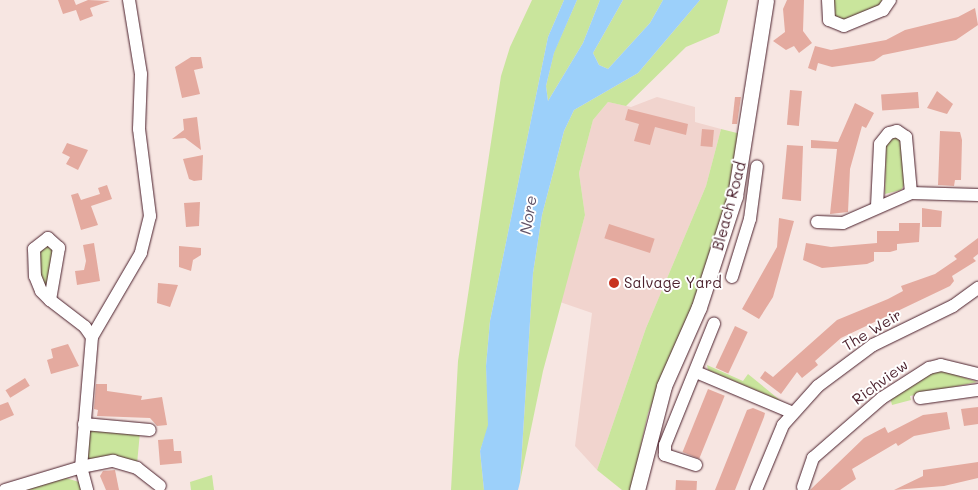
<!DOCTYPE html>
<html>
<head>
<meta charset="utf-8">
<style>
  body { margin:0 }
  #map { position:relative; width:978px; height:490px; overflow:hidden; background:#f7e6e2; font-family:Mali,sans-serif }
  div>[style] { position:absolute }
  .built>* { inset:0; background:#f1d4ce }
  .green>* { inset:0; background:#c9e59c }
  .water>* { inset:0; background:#9cd0fa }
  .building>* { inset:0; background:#e4aa9f; transform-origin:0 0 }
  .roads { filter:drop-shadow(0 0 1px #4a1f2b) drop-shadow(0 0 1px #4a1f2b) }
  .minor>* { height:12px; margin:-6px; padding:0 6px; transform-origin:6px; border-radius:6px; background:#fff }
  .tertiary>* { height:15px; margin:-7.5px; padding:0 7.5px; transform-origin:7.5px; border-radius:7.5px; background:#fff }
  .dots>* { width:14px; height:14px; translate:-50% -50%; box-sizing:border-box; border:2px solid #fff; border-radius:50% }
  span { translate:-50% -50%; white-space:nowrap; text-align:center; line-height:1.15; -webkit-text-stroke:4px #fff; paint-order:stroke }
  .street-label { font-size:15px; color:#4a1f2b }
  .poi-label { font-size:15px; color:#4a1f2b }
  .left { translate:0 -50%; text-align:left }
  .water-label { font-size:16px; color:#635469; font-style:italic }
</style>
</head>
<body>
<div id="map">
  <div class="built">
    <i style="clip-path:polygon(657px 97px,695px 107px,695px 122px,721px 129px,706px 186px,646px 328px,597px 470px,575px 446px,592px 313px,560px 302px,585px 215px,579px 173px,593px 120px,608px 102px,631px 107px)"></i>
  </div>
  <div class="green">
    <i style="clip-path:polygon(532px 0,564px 0,548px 37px,490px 321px,486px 366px,489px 425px,480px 451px,484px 490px,451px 490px,458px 361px,501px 76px,510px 47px)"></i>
    <i style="clip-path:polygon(577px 0,600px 0,583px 43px,548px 101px,546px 86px,554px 52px)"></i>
    <i style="clip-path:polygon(623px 0,663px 0,650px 23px,608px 69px,599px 65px,593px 53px)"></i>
    <i style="clip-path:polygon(700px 0,728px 0,719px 33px,686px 47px,626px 106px,608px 102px,593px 120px,579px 173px,585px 215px,543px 371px,520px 482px,533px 273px,542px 215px,564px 131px,574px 110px,638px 73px)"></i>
    <i style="clip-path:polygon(832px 0,881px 0,884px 1px,880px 7px,846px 20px,836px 20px,830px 9px)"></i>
    <i style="clip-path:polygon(721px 129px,741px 134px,727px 208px,696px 304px,648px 413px,631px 490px,622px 490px,597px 470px,646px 328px,706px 186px)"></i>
    <i style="clip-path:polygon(900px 135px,905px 184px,901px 190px,885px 194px,886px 140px)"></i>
    <i style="clip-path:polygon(40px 245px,53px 245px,49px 293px,37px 273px)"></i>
    <i style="clip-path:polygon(707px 365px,743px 381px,748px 374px,781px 401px,708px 370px)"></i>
    <i style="clip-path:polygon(939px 369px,977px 382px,910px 396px,911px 400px,892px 405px,890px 397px)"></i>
    <i style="clip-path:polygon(87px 429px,140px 432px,137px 464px,105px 456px,88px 460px)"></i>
    <i style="clip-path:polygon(212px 475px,214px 490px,191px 490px,190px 482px)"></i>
    <i style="clip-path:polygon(66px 478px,79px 482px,85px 490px,18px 490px)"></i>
  </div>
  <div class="water">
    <i style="clip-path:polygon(564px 0,577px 0,554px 53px,546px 86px,548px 101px,583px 43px,600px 0,623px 0,593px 53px,599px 65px,608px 69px,650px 23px,663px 0,700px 0,638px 73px,574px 110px,564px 131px,542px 215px,533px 273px,520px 482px,518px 490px,484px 490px,480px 451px,488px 425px,486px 366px,490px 321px,548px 37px)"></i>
  </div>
  <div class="building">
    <i style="clip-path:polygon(58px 0,74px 0,76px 5px,88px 0,110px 1px,90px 8px,93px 16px,80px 21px,76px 10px,63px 14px)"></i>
    <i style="clip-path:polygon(787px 0,804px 0,803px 31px,812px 43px,799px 53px,794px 46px,786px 50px,773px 41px,785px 32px,783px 9px)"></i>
    <i style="clip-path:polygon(975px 8px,978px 25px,956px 40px,883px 55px,874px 61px,832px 67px,818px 63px,816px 71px,808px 68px,815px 46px,831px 50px,886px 40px,905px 30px,958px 17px)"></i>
    <i style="clip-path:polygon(191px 57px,201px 57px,203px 68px,194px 70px,200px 94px,182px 98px,175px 67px)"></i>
    <i style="left:790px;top:90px;width:12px;height:35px;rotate:5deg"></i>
    <i style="clip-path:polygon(937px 91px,953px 104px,947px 114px,927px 108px)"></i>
    <i style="left:918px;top:92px;width:16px;height:37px;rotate:86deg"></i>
    <i style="clip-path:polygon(735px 97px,741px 97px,737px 124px,732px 124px)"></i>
    <i style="clip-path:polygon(855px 103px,874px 113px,866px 128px,862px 126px,850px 169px,848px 212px,830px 214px,837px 149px,811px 148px,811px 140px,838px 142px)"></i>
    <i style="clip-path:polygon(628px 109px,688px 124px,686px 135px,655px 127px,650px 145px,634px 141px,639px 124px,625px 120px)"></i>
    <i style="clip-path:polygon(197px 117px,201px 150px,185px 138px,172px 139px,184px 130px,183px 119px)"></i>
    <i style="left:702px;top:129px;width:12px;height:17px;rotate:5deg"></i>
    <i style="clip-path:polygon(940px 131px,960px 132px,962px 140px,961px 180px,955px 180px,954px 186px,938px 185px)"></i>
    <i style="clip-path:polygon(67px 143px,88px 150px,78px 170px,66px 164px,70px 157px,62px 153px)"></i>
    <i style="clip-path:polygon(787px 145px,803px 146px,801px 201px,782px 199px)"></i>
    <i style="clip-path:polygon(203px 155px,202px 180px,194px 181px,189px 179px,183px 159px)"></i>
    <i style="clip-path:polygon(107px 185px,112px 199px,91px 206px,98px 225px,81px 230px,71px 195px,78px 193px,81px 200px,100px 194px,98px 188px)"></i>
    <i style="clip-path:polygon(200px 202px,199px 226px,186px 227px,184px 203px)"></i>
    <i style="clip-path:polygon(922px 208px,942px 211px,941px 227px,922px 227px)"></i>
    <i style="clip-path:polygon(779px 218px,794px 221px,773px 297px,759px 319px,742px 309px,777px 247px)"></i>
    <i style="clip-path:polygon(899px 223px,920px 223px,919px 242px,897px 244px,897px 250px,890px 252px,874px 252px,874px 261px,867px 264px,822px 268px,803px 260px,806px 243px,831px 247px,877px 243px,877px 231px,899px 231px)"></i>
    <i style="left:609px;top:224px;width:48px;height:15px;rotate:18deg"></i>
    <i style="clip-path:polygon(978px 238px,978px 254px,973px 258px,976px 261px,952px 276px,954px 281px,950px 286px,841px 338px,815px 361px,818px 365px,802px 378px,797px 372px,781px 394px,760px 378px,765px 371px,773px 377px,837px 320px,888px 299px,903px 291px,901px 286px,935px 274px,957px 259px,954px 256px)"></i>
    <i style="clip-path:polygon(94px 243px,100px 281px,77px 285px,75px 271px,84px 270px,86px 261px,83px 245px)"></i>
    <i style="clip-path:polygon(179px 246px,201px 248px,201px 255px,193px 260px,191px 271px,179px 267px)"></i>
    <i style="clip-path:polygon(158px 283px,178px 285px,170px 307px,157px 303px)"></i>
    <i style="left:735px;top:326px;width:14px;height:46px;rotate:25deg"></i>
    <i style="clip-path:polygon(68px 344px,79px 366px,51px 374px,47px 360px,53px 358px,51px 349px)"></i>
    <i style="left:25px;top:378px;width:9px;height:23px;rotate:58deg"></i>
    <i style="clip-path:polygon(96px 384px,107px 384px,107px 391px,142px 396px,141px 400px,162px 397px,167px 425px,157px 426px,150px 418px,97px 416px,98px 410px,94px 409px)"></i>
    <i style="left:708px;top:389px;width:18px;height:68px;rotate:22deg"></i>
    <i style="clip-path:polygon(8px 402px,14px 415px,0 421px,0 405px)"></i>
    <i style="clip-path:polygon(978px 407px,978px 424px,964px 426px,961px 409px)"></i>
    <i style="clip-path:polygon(753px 408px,765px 413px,764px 417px,735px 490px,715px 490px,747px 410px)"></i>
    <i style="clip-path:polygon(947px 412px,950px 429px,914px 436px,898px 446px,896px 443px,852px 469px,856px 479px,840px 490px,810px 490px,864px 438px,885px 427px,888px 433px,923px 415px)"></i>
    <i style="clip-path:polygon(173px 439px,174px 451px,181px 451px,182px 463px,160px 465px,158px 440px)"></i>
    <i style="clip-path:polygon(978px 462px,978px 478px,944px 486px,894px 490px,923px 476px,923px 470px)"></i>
    <i style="clip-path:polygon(115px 470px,119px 490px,106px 490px,100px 476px,103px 471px)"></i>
    <i style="left:676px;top:480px;width:21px;height:10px;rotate:3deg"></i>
  </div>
  <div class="roads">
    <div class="minor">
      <i style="left:129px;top:0;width:75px;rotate:80.8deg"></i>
      <i style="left:141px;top:74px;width:55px;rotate:92.1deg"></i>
      <i style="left:139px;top:129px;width:88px;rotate:82.8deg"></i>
      <i style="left:150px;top:216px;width:38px;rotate:104deg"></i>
      <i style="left:141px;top:253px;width:97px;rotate:120.3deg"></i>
      <i style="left:92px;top:337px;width:130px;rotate:94.8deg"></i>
      <i style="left:81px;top:467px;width:33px;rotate:-11deg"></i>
      <i style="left:113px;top:461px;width:25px;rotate:16deg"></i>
      <i style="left:137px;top:468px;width:29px;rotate:38deg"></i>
      <i style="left:828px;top:0;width:20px;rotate:87deg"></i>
      <i style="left:829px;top:20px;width:16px;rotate:22deg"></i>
      <i style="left:844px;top:26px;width:42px;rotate:-22.3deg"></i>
      <i style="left:883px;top:10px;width:12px;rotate:-55deg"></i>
      <i style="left:877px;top:206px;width:62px;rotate:-87.2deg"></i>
      <i style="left:880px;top:144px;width:14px;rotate:-51deg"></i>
      <i style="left:889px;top:133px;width:8px;rotate:-14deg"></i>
      <i style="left:897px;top:131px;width:11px;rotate:34deg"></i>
      <i style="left:906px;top:137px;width:56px;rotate:84.9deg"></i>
      <i style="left:817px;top:222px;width:26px;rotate:2deg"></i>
      <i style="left:843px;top:223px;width:74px;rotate:-23.8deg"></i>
      <i style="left:911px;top:193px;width:67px;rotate:1.7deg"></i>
      <i style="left:732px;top:277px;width:61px;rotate:-72.8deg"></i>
      <i style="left:750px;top:219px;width:53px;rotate:-82.5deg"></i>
      <i style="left:50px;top:300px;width:53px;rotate:-80.2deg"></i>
      <i style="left:59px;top:248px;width:15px;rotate:-138deg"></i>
      <i style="left:48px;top:238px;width:18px;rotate:142deg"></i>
      <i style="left:34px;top:249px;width:27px;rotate:88deg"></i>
      <i style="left:35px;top:276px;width:16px;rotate:68deg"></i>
      <i style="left:41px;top:291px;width:13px;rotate:45deg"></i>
      <i style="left:50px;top:300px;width:44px;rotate:37.6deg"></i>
      <i style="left:85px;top:327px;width:12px;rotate:55deg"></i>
      <i style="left:696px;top:372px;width:103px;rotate:22.8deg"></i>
      <i style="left:920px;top:398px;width:59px;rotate:-7.9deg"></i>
      <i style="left:84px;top:424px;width:66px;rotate:5.2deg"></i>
      <i style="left:696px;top:465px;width:33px;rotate:-162deg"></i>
      <i style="left:665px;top:455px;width:10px;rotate:-90deg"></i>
      <i style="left:665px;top:445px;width:131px;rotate:-68deg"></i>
      <i style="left:803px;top:487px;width:31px;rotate:-71deg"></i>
      <i style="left:813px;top:458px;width:91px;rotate:-41deg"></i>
      <i style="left:882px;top:398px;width:56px;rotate:-32.6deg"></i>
      <i style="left:929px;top:368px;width:12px;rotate:-14deg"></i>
      <i style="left:941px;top:365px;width:38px;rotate:14deg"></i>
      <i style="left:5px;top:490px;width:79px;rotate:-16.8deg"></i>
      <i style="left:81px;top:467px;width:24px;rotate:75deg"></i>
      <i style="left:756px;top:490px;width:70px;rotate:-67.4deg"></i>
      <i style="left:783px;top:425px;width:52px;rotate:-48.1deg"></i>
      <i style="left:818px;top:386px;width:69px;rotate:-36.7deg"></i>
      <i style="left:873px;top:345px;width:89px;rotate:-26deg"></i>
      <i style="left:953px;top:306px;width:31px;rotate:-36deg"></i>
    </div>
    <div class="tertiary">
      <i style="left:637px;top:490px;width:107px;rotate:-75.4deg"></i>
      <i style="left:664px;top:386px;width:86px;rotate:-66.1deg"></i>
      <i style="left:699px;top:307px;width:117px;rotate:-72deg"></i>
      <i style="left:735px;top:196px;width:198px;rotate:-81deg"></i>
    </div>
  </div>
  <div class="dots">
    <i style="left:614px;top:283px;background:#c8321e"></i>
  </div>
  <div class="street-label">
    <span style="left:729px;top:206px;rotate:-75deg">Bleach Road</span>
    <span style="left:872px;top:330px;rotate:-31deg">The Weir</span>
    <span style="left:880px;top:382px;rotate:-36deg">Richview</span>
  </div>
  <div class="poi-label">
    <span class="left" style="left:624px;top:283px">Salvage Yard</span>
  </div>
  <div class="water-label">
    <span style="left:528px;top:215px;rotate:-81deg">Nore</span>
  </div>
</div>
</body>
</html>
